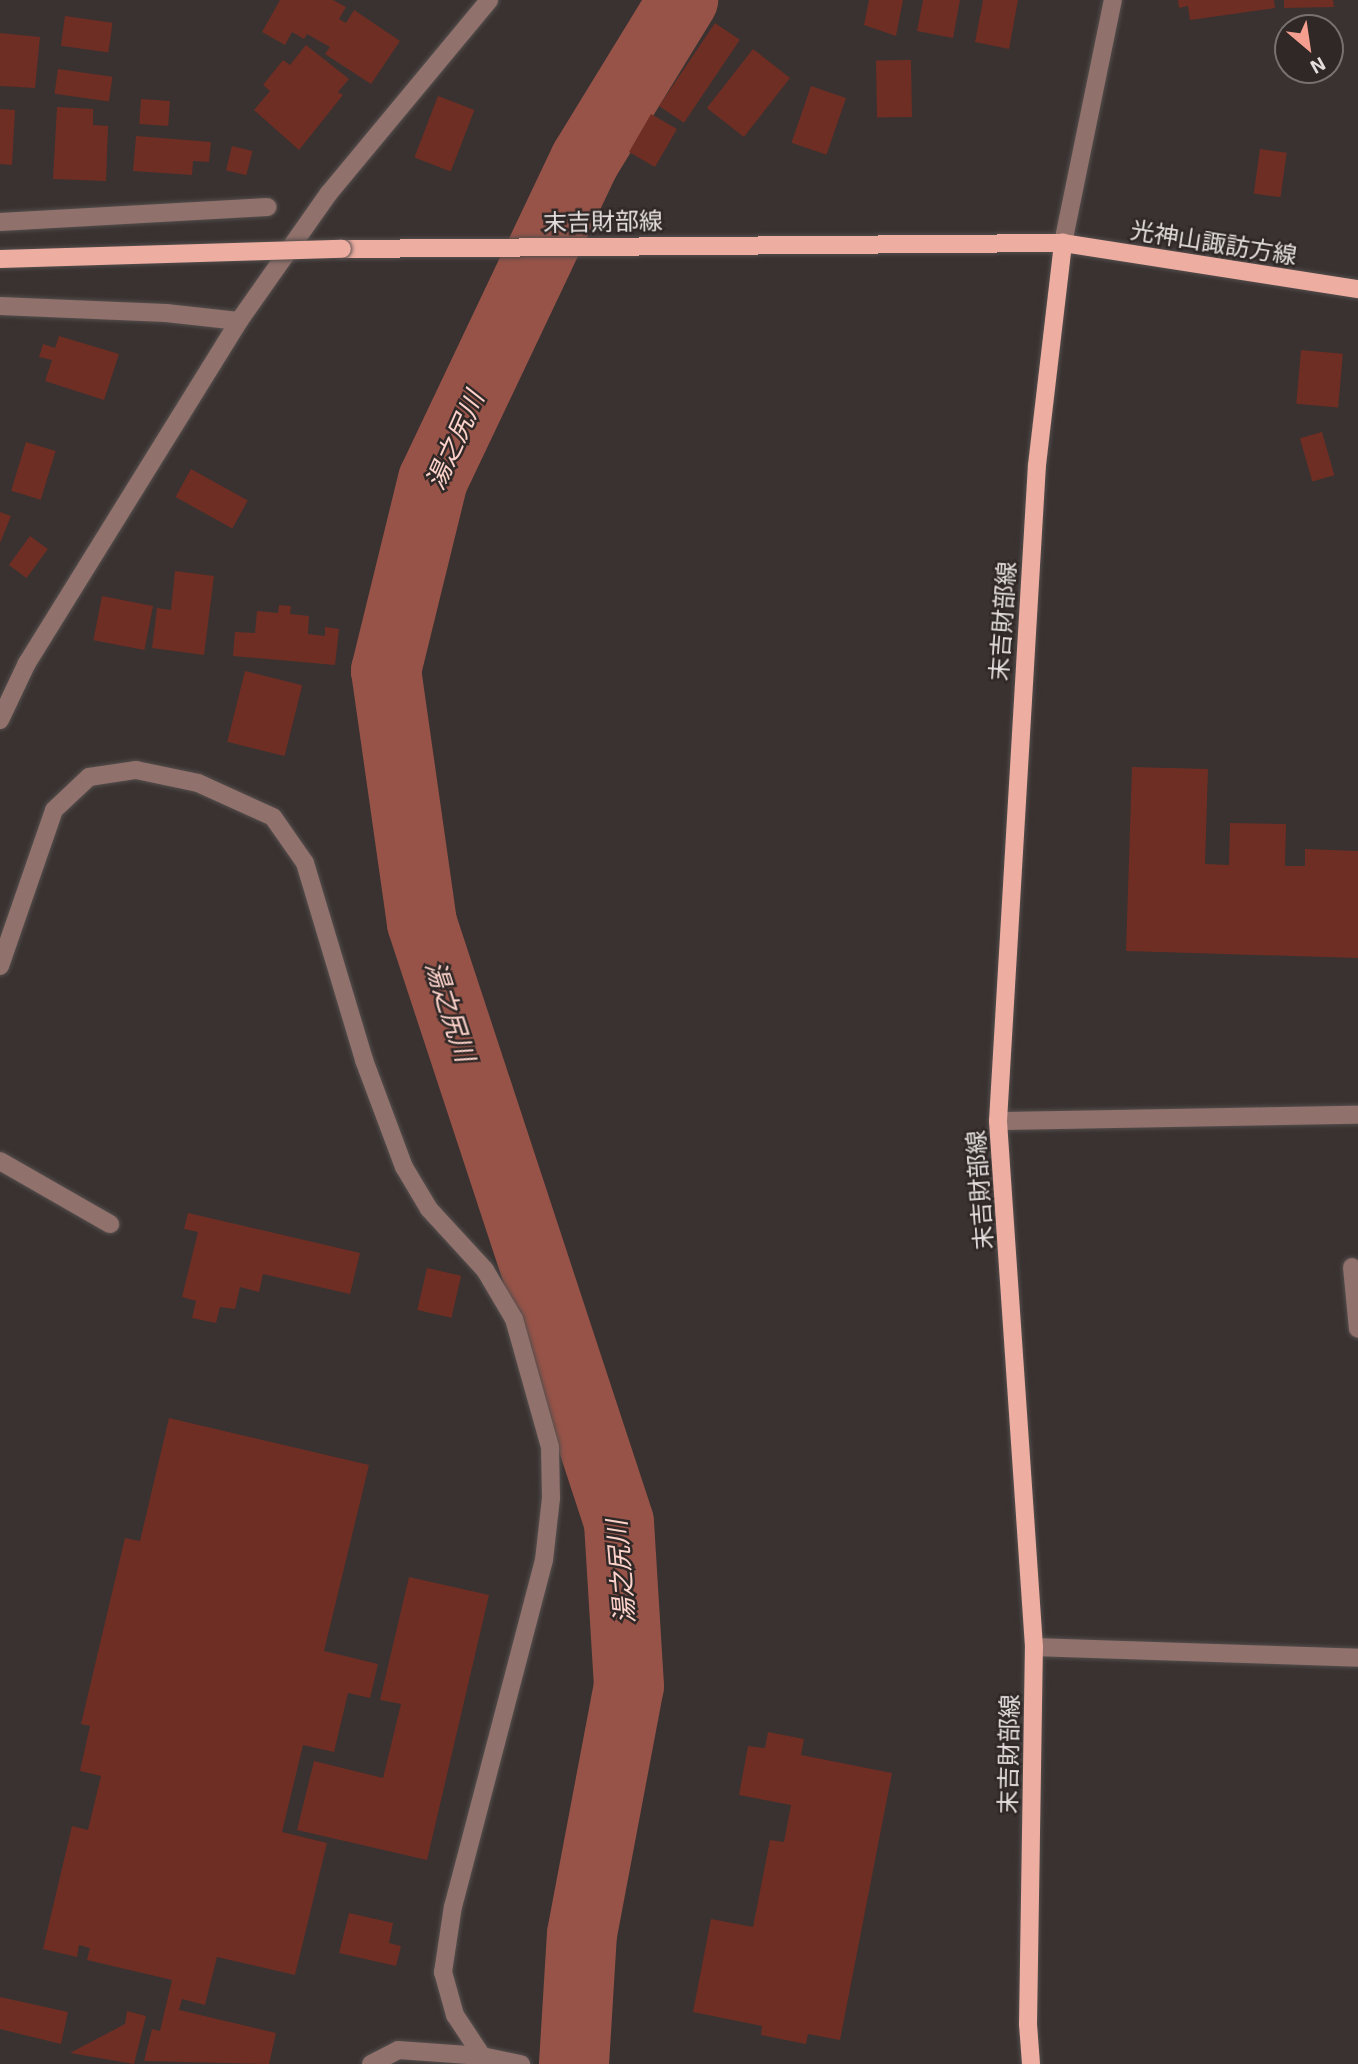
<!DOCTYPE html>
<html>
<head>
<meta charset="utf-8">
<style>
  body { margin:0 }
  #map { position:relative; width:1358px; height:2064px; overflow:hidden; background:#393231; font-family:"Exo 2","Noto Sans JP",sans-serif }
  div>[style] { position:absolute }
  .river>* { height:70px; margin:-35px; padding:0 35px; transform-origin:35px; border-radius:35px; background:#975348 }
  .building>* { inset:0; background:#6e2e24; transform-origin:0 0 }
  .roads { filter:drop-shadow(0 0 2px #544e4d) drop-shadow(0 0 2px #544e4d) }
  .minor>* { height:18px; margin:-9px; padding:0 9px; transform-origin:9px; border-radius:9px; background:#91716b }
  .major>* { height:18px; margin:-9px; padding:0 9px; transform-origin:9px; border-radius:9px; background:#eeada1 }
  .bridges { filter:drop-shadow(0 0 2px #544e4d) drop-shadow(0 0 2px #544e4d) }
  .major-bridge>* { height:18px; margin:-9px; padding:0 9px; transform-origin:9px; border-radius:9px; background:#eeada1 }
  span { translate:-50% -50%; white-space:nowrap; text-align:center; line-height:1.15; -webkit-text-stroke:5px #2f2827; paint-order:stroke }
  .street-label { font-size:24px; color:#e4dfde }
  .water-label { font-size:26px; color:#fcd2ca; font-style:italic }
  .north { position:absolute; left:1274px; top:14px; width:70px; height:70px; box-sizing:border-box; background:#2f2827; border:2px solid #777170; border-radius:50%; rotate:151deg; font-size:19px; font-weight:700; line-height:28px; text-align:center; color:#e4dfde }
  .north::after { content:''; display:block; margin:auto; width:24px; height:32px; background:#f59d8e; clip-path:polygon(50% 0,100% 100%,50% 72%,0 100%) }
</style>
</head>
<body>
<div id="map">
  <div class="river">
    <i style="left:574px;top:2064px;width:130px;rotate:-86.5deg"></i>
    <i style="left:582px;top:1934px;width:252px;rotate:-79.3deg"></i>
    <i style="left:629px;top:1686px;width:164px;rotate:-93.5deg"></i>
    <i style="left:619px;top:1522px;width:631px;rotate:-108.21deg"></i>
    <i style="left:422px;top:923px;width:255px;rotate:-98.1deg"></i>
    <i style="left:386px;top:671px;width:197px;rotate:-76.2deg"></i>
    <i style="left:433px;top:480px;width:354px;rotate:-64.6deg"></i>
    <i style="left:585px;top:160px;width:188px;rotate:-58.5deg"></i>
  </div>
  <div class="building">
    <i style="clip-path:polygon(280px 0,333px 0,346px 7px,339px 19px,346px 23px,354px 10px,400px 41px,371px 84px,325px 54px,330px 47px,307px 34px,304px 39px,292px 32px,285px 45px,262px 32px)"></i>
    <i style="clip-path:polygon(869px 0,903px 0,896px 36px,864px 25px)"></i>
    <i style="clip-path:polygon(923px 0,960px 0,953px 38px,917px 31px)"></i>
    <i style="clip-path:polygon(983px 0,1018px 0,1009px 49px,975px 42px)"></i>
    <i style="clip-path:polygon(1178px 0,1274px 0,1275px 8px,1190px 20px,1188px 6px,1179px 8px)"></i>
    <i style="clip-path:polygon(1284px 0,1333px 0,1334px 7px,1284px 8px)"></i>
    <i style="left:65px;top:16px;width:48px;height:30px;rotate:8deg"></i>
    <i style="left:715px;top:23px;width:30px;height:100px;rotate:34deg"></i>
    <i style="clip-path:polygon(0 33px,40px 37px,35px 88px,0 86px)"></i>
    <i style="clip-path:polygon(306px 45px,349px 79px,338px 92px,343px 95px,299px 150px,254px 110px,270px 91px,263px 85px,283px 60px,290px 65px)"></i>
    <i style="left:753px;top:49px;width:47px;height:75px;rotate:38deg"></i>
    <i style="left:911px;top:60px;width:57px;height:35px;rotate:89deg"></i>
    <i style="left:58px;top:69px;width:55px;height:25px;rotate:8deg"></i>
    <i style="left:811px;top:86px;width:37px;height:60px;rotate:19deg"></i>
    <i style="left:438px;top:96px;width:39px;height:66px;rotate:21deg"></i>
    <i style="left:141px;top:99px;width:29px;height:25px;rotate:4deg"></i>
    <i style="clip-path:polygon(57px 107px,93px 109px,93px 125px,108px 126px,106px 181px,53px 179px)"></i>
    <i style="clip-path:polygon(0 109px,15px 110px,12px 165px,0 164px)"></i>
    <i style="left:651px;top:114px;width:30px;height:44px;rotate:30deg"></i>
    <i style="clip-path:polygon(136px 136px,211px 142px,209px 162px,193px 161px,192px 175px,133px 171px)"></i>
    <i style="left:232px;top:146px;width:21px;height:25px;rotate:14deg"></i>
    <i style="left:1260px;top:149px;width:27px;height:45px;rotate:8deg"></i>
    <i style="clip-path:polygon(59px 336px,119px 354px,104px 400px,45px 381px,52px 360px,39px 357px,43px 344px,55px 348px)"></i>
    <i style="left:1301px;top:350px;width:42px;height:54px;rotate:5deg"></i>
    <i style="left:1322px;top:432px;width:45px;height:23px;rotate:74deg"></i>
    <i style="left:26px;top:442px;width:31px;height:51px;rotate:17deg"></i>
    <i style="left:191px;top:469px;width:65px;height:32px;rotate:29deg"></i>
    <i style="clip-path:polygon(0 512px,11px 516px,0 543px)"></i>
    <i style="left:30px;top:536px;width:22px;height:36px;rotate:36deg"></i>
    <i style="clip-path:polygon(175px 571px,214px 576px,204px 655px,152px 648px,157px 608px,171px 610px)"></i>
    <i style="left:102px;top:596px;width:52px;height:45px;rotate:11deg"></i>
    <i style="clip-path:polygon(279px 605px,291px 606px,290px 614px,309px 616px,308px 634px,325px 636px,325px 627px,339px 629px,335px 665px,233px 656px,235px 632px,255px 633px,257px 611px,278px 613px)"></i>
    <i style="left:245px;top:671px;width:59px;height:73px;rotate:14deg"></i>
    <i style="clip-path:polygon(1132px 767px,1208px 769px,1205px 864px,1229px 865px,1230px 823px,1286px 824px,1285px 866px,1305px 866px,1305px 849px,1358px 851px,1358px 958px,1126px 951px)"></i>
    <i style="clip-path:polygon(188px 1213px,360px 1253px,350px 1294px,263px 1274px,259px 1292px,240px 1287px,235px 1309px,220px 1307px,216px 1323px,192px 1318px,196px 1301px,182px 1297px,198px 1232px,184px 1229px)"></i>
    <i style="left:427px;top:1268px;width:35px;height:43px;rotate:13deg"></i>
    <i style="clip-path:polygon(169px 1418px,369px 1465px,324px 1651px,378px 1664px,370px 1698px,348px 1693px,334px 1752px,303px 1745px,282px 1832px,327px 1843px,295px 1975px,217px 1957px,205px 2005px,182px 1999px,179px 2010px,276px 2033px,269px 2064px,144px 2061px,152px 2029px,160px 2031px,172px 1980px,87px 1960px,90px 1948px,79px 1945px,77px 1957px,43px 1949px,72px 1826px,88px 1830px,101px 1776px,80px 1771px,90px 1726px,81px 1724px,125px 1538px,140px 1541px)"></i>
    <i style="clip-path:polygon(409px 1577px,489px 1595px,427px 1860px,297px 1830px,314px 1761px,383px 1778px,401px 1704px,380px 1700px)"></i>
    <i style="clip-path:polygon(768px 1732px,804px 1739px,801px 1755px,892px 1773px,840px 2040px,808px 2034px,806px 2044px,761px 2035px,762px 2026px,693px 2012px,711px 1919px,753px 1927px,770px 1840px,784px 1842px,791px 1805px,739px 1795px,748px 1746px,765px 1748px)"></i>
    <i style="clip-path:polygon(349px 1913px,393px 1923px,389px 1943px,401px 1946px,396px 1966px,339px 1953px)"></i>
    <i style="clip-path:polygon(0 1997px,68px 2012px,61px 2044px,0 2029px)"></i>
    <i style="clip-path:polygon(127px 2011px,146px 2016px,134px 2064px,70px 2053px,125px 2024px)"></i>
  </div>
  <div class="roads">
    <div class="minor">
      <i style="left:0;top:222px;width:268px;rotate:-3.2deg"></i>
      <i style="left:1063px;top:243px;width:248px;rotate:-78.4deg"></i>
      <i style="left:0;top:306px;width:166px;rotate:2.4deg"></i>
      <i style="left:166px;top:313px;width:73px;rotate:6.3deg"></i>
      <i style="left:0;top:720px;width:63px;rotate:-64.7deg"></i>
      <i style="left:27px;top:663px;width:402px;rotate:-58.2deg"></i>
      <i style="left:239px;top:321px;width:156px;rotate:-54.9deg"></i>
      <i style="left:329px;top:193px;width:251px;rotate:-50.3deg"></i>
      <i style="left:0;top:966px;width:165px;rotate:-70.9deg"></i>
      <i style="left:54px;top:810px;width:48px;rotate:-43.3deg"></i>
      <i style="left:89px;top:777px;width:48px;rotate:-8.5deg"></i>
      <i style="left:136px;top:770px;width:63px;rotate:11.8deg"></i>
      <i style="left:198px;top:783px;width:82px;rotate:24.4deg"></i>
      <i style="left:273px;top:817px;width:56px;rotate:55.2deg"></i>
      <i style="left:305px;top:863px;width:206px;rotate:73.3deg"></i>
      <i style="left:364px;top:1060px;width:114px;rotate:69.5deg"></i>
      <i style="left:404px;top:1167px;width:49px;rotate:59.2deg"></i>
      <i style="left:429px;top:1209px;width:83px;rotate:47.4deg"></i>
      <i style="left:485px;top:1270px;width:57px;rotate:59.4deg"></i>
      <i style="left:514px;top:1319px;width:133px;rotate:74.3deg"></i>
      <i style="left:550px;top:1447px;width:51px;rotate:88.9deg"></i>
      <i style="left:551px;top:1498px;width:62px;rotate:96.4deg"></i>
      <i style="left:544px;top:1560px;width:358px;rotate:104.7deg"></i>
      <i style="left:453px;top:1906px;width:67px;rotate:98.6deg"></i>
      <i style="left:443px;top:1972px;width:45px;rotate:74.4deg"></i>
      <i style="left:455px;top:2015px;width:49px;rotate:56.6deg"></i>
      <i style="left:998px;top:1121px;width:360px;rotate:-1deg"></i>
      <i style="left:0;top:1161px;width:127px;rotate:29.8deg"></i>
      <i style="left:1352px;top:1267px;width:62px;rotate:84.5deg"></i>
      <i style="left:1034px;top:1647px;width:324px;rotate:1.9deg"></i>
      <i style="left:371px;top:2064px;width:30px;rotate:-27deg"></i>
      <i style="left:398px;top:2050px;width:84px;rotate:4.1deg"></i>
      <i style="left:482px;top:2056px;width:40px;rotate:12deg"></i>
    </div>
    <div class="major">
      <i style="left:342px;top:249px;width:721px;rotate:-0.48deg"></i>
      <i style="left:1063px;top:243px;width:299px;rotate:8.9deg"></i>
      <i style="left:1031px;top:2064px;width:40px;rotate:-94.3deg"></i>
      <i style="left:1028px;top:2024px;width:377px;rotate:-89.1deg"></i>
      <i style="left:1034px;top:1647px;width:527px;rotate:-93.92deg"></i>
      <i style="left:998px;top:1121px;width:657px;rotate:-86.6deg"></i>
      <i style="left:1037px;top:465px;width:224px;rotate:-83.3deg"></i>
    </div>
  </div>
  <div class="bridges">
    <div class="major-bridge">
      <i style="left:0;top:259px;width:342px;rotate:-1.7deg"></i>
    </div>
  </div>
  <div class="street-label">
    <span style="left:603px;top:221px;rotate:-1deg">末吉財部線</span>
    <span style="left:1214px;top:242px;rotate:9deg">光神山諏訪方線</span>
    <span style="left:1002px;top:621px;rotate:-86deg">末吉財部線</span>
    <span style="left:979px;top:1190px;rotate:-94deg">末吉財部線</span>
    <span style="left:1008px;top:1754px;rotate:-89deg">末吉財部線</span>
  </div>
  <div class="water-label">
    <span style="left:454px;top:440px;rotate:-66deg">湯之尻川</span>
    <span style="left:451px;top:1011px;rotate:72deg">湯之尻川</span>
    <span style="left:620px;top:1572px;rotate:-95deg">湯之尻川</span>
  </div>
  <div class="north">N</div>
</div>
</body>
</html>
